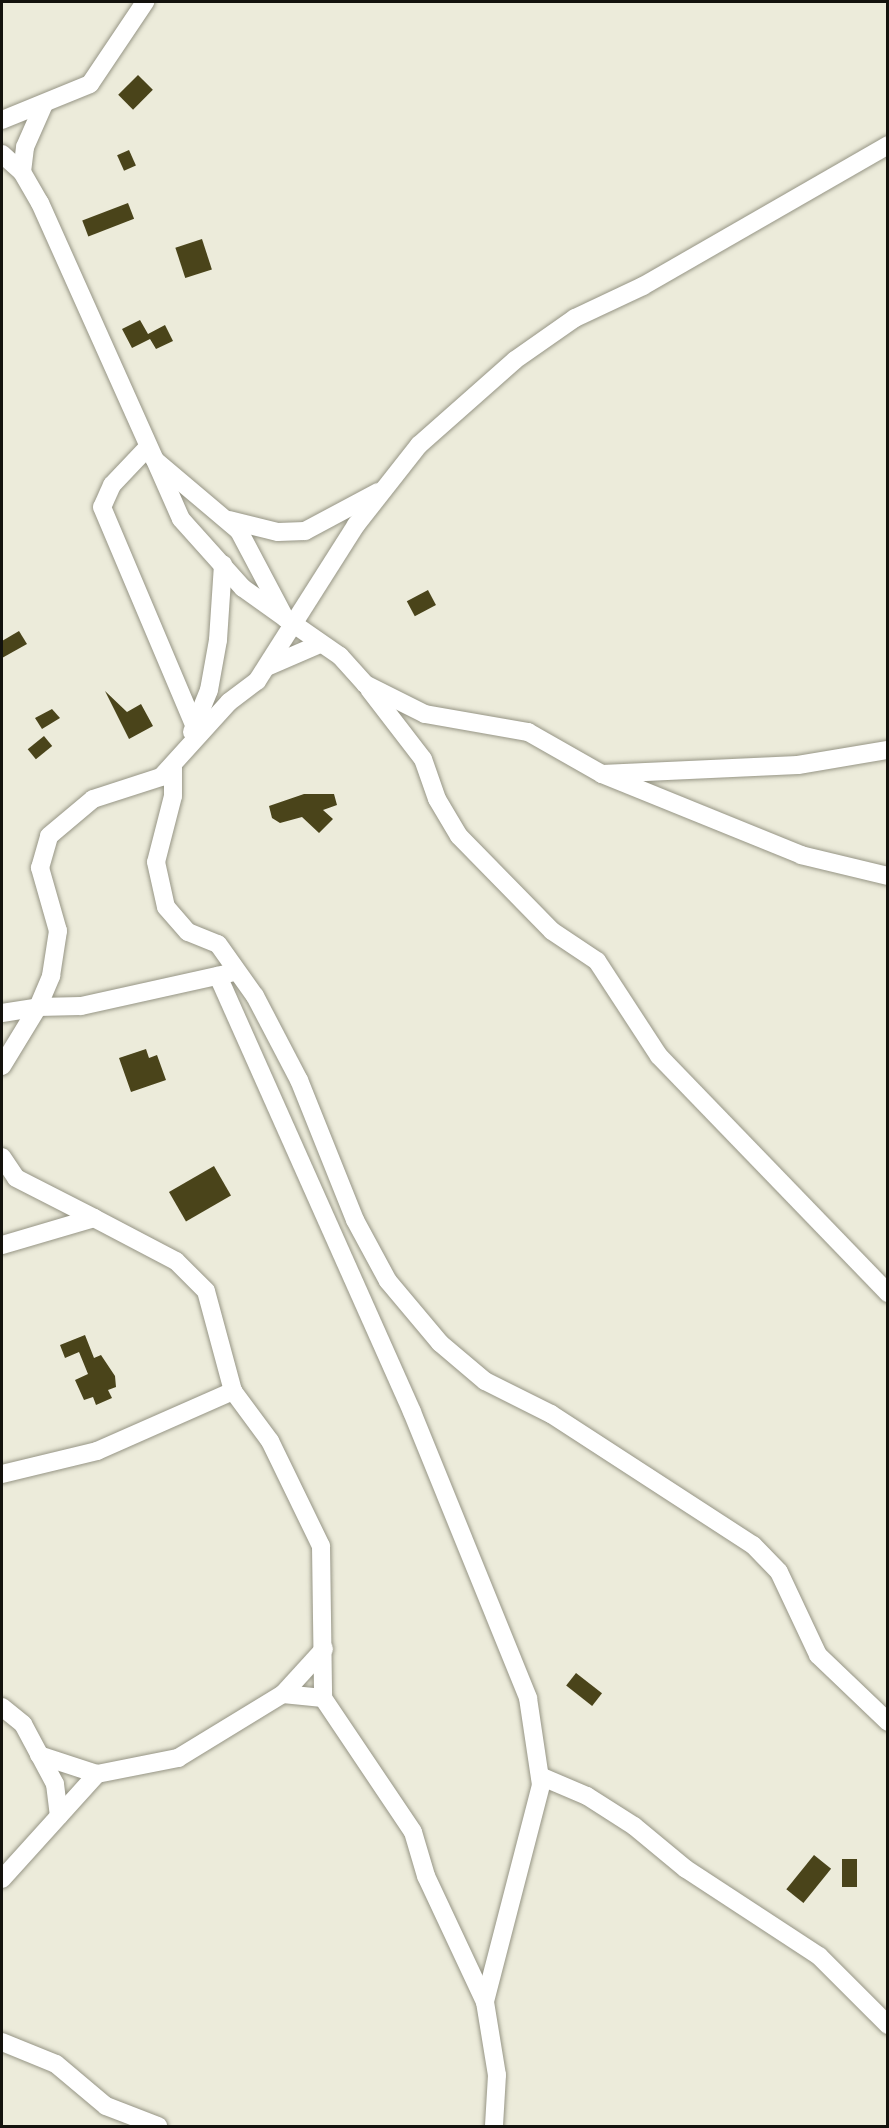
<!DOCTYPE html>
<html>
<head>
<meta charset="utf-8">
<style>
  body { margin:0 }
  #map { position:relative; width:889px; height:2128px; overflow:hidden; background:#ecebda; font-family:"IBM Plex Sans",sans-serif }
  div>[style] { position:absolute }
  .building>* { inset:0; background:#4a441a; transform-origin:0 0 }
  .roads { filter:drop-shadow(0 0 2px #969585) drop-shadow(0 0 2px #969585) }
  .minor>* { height:18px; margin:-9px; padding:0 9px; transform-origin:9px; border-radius:9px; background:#fff }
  span { translate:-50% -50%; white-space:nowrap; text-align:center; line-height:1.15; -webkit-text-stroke:6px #faf8e7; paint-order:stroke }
  .frame { position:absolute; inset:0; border:3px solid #13120d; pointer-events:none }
</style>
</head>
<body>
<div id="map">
  <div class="building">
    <i style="left:138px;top:75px;width:21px;height:28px;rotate:45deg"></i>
    <i style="left:129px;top:150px;width:17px;height:13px;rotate:66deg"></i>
    <i style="left:128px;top:203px;width:17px;height:49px;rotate:69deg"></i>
    <i style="left:202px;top:239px;width:32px;height:28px;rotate:72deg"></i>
    <i style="clip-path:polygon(140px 320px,148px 334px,165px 325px,173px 341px,156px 349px,150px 339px,132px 348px,122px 329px)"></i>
    <i style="left:428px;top:590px;width:17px;height:24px;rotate:62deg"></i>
    <i style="clip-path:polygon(19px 631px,27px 644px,2px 658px,2px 641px)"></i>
    <i style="clip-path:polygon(105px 691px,127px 712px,141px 704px,153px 726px,129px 739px)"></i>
    <i style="clip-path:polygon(52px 709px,60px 718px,42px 729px,35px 718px)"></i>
    <i style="left:44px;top:736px;width:13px;height:21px;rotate:51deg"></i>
    <i style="clip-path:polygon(304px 794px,334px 794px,337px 805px,323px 810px,333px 819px,319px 833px,302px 817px,280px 823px,272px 818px,269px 806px)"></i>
    <i style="clip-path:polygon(146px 1049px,149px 1058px,157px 1055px,166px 1080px,131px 1092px,119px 1058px)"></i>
    <i style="left:214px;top:1166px;width:34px;height:52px;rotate:60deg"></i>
    <i style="clip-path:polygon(85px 1335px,94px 1358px,101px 1355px,115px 1376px,116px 1387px,108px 1390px,112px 1398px,96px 1405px,93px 1397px,84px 1400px,75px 1380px,88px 1374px,79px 1352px,65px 1358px,60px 1345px)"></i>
    <i style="left:576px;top:1673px;width:33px;height:16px;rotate:38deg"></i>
    <i style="left:814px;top:1855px;width:22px;height:44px;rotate:39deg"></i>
    <i style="left:842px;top:1859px;width:15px;height:28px"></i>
  </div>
  <div class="roads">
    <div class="minor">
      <i style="left:2px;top:120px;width:95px;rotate:-22.2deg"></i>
      <i style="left:90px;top:84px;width:99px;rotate:-56.1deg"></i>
      <i style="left:2px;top:154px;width:27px;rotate:42deg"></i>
      <i style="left:22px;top:172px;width:36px;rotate:60deg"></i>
      <i style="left:40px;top:203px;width:282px;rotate:65.9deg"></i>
      <i style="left:155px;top:460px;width:110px;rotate:40.2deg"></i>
      <i style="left:239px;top:531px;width:98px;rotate:62.1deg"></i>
      <i style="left:285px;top:618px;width:67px;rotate:34.6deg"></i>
      <i style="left:340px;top:656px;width:38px;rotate:48deg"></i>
      <i style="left:365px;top:684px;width:67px;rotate:26.6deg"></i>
      <i style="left:425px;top:714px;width:105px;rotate:9.9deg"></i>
      <i style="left:528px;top:732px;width:85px;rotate:29.6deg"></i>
      <i style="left:602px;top:774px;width:196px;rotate:-2.6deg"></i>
      <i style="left:798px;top:765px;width:91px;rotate:-9.5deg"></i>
      <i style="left:22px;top:172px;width:25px;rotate:-83deg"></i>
      <i style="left:25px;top:147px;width:47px;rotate:-66.2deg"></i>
      <i style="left:148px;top:447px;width:52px;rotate:133.5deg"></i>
      <i style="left:112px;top:485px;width:24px;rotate:114deg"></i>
      <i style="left:102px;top:507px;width:237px;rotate:67.1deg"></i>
      <i style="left:155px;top:460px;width:64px;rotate:66.2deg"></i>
      <i style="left:181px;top:519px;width:93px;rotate:48.1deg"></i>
      <i style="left:243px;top:588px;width:52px;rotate:35.5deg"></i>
      <i style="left:229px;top:520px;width:50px;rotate:13.8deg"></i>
      <i style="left:278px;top:532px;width:27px;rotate:-2deg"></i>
      <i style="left:305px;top:531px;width:83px;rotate:-28.1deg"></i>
      <i style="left:269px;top:666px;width:56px;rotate:-23.3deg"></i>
      <i style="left:369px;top:689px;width:88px;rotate:52.4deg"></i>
      <i style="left:423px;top:759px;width:42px;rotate:70.7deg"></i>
      <i style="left:437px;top:799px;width:43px;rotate:59.3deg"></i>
      <i style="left:459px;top:836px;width:133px;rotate:45.6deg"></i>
      <i style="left:552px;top:931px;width:54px;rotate:33.7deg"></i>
      <i style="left:597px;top:961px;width:113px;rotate:56.9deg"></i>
      <i style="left:659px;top:1056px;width:330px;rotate:46deg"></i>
      <i style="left:192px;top:732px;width:45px;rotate:-68deg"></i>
      <i style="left:209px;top:690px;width:51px;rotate:-79.8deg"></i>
      <i style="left:218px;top:640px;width:76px;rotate:-86.2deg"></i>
      <i style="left:173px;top:767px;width:29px;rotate:90deg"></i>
      <i style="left:173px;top:796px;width:68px;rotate:104.4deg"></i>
      <i style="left:156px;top:862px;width:46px;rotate:77.5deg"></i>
      <i style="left:166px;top:907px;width:33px;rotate:49deg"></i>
      <i style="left:188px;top:932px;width:32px;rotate:22deg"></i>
      <i style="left:218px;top:944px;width:64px;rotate:54.6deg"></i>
      <i style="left:255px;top:996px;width:95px;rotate:62.4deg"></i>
      <i style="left:299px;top:1080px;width:151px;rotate:68.2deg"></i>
      <i style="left:355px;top:1220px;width:69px;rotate:61.6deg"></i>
      <i style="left:388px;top:1281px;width:81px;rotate:50deg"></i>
      <i style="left:440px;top:1343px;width:59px;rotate:40.2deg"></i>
      <i style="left:485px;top:1381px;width:74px;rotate:26.6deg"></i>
      <i style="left:551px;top:1414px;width:241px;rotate:33deg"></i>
      <i style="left:753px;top:1545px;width:37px;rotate:46deg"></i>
      <i style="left:779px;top:1572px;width:92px;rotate:64.8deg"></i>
      <i style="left:818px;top:1655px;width:97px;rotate:43.7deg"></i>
      <i style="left:602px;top:774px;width:215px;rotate:22.1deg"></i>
      <i style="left:801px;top:855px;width:89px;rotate:13.6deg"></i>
      <i style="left:218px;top:976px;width:477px;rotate:66deg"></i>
      <i style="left:412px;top:1412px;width:309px;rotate:67.9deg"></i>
      <i style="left:528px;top:1698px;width:88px;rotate:81.5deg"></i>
      <i style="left:541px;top:1785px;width:224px;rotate:104.5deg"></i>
      <i style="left:2px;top:1013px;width:36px;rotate:-9deg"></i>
      <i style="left:38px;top:1007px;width:34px;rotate:-67deg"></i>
      <i style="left:51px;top:976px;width:46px;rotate:-81.2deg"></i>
      <i style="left:58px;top:931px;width:66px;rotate:-105.9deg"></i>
      <i style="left:40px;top:868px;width:33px;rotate:-74deg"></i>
      <i style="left:49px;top:836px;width:57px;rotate:-40.1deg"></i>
      <i style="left:93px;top:799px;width:71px;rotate:-17.9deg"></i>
      <i style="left:161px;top:777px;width:101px;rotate:-47.8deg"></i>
      <i style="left:229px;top:702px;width:35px;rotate:-37deg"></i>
      <i style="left:257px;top:681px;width:185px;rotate:-57.6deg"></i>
      <i style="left:356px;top:525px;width:102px;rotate:-51.8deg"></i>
      <i style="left:419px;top:445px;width:128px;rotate:-41.5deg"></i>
      <i style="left:515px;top:360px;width:73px;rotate:-35deg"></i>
      <i style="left:575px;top:318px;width:75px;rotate:-25.2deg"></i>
      <i style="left:643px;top:286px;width:283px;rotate:-29.9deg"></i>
      <i style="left:2px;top:1066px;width:69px;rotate:-58.6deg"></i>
      <i style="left:38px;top:1007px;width:43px;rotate:-1.3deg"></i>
      <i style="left:81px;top:1006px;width:153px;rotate:-12.5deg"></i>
      <i style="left:2px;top:1157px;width:25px;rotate:56deg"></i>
      <i style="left:16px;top:1178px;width:88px;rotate:27.1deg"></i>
      <i style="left:94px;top:1218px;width:96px;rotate:163.6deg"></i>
      <i style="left:94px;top:1218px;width:93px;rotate:27.7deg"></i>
      <i style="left:176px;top:1261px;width:42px;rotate:45deg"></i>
      <i style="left:206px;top:1291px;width:104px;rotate:74.9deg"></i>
      <i style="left:233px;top:1391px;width:62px;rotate:53.5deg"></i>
      <i style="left:270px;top:1441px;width:117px;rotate:64.1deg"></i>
      <i style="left:321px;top:1546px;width:152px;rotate:89.2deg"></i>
      <i style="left:323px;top:1698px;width:161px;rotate:56.1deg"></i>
      <i style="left:413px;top:1832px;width:46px;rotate:73.5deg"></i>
      <i style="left:426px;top:1876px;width:139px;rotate:64.9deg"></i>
      <i style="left:485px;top:2002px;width:74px;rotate:80.7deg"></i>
      <i style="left:497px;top:2075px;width:51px;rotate:93.4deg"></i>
      <i style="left:2px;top:1474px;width:98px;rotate:-13.6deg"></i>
      <i style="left:97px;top:1451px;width:149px;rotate:-23.8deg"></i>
      <i style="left:283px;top:1694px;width:61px;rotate:-47.7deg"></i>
      <i style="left:2px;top:1707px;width:27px;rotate:39deg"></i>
      <i style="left:23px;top:1724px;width:68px;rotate:61.9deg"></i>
      <i style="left:55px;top:1784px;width:32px;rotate:83deg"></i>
      <i style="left:59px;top:1816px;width:85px;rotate:132.1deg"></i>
      <i style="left:39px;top:1755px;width:61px;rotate:18.1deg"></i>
      <i style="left:540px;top:1776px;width:51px;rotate:23.1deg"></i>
      <i style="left:587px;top:1796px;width:56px;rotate:32.6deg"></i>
      <i style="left:634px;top:1826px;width:67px;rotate:39.6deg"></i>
      <i style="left:686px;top:1869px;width:159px;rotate:33.2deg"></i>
      <i style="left:819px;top:1956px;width:98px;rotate:45deg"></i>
      <i style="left:59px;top:1816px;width:57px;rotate:-47.9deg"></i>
      <i style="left:97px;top:1774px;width:83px;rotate:-11.2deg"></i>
      <i style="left:178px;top:1758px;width:123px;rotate:-31.4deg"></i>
      <i style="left:283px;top:1694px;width:40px;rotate:5.7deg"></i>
      <i style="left:2px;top:2042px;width:58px;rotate:22.2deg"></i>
      <i style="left:56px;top:2064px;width:65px;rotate:40deg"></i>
      <i style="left:106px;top:2106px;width:56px;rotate:21deg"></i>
    </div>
  </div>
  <div class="frame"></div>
</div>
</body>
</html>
